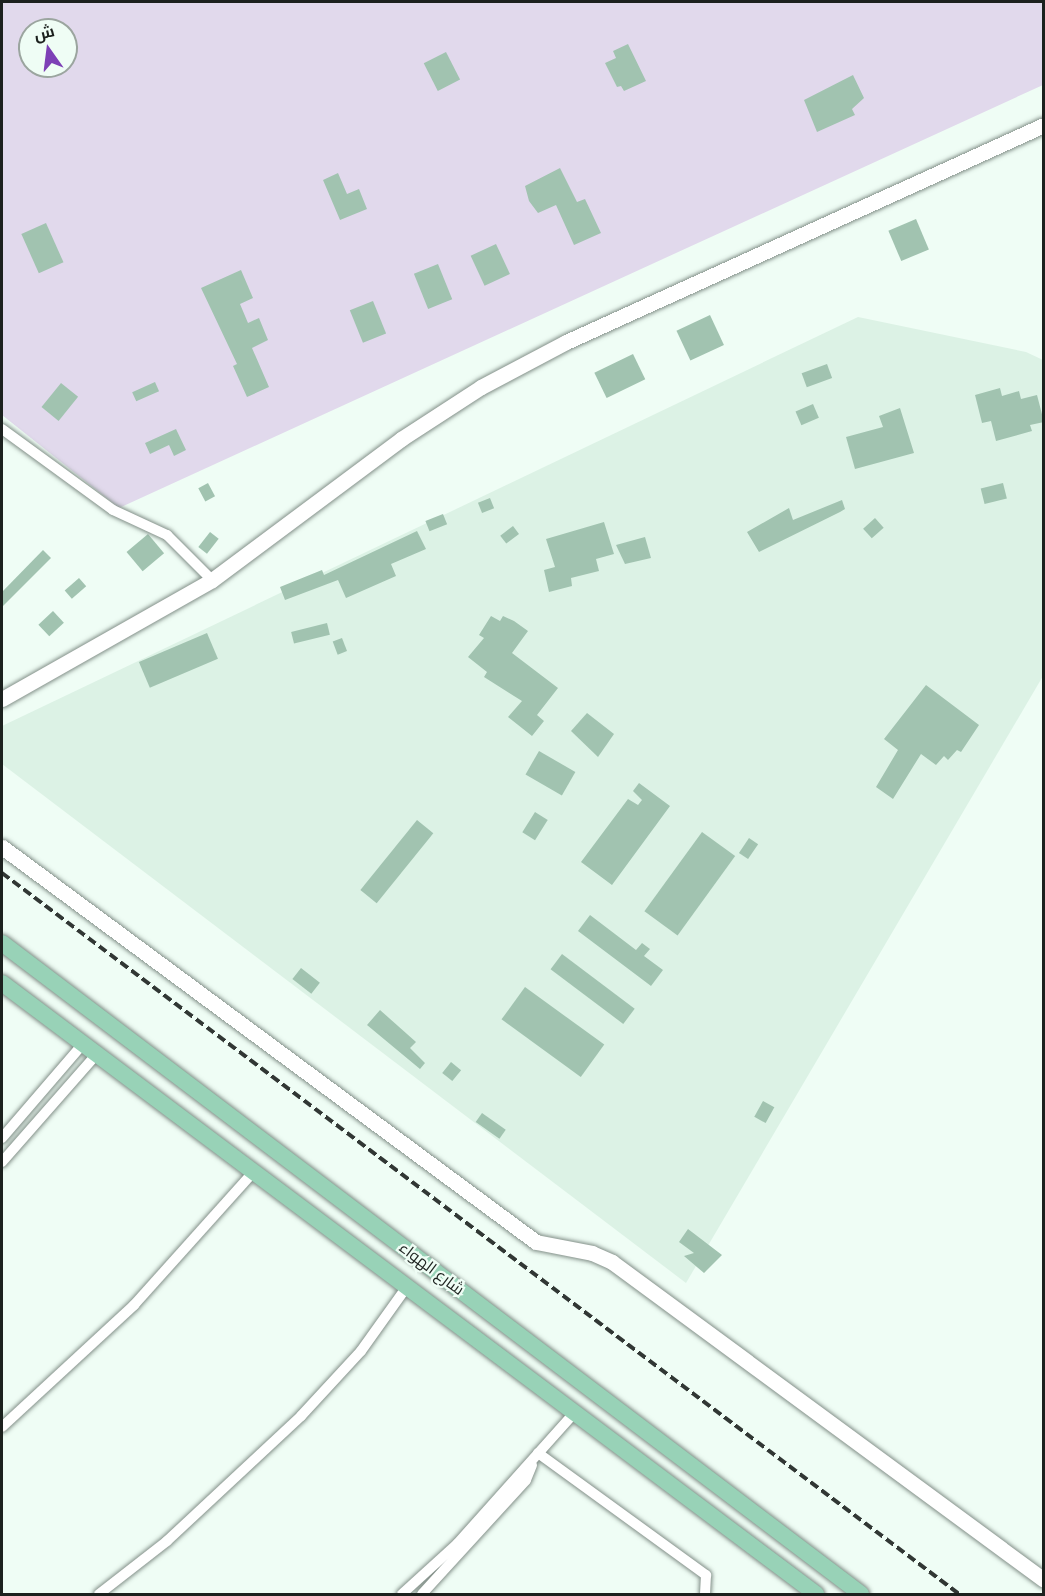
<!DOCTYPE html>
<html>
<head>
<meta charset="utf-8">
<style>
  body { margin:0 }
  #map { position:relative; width:1045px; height:1596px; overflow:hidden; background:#effdf5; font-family:Lato,Cairo,sans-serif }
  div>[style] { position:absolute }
  .built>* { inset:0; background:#dcf2e5 }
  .green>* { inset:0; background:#e1d9ec }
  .building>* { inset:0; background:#a1c3b0; transform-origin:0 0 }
  .roads { filter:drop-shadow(0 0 2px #839089) drop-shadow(0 0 2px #839089) }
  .street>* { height:10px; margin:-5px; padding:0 5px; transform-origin:5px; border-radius:5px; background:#fff }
  .secondary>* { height:15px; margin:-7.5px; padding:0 7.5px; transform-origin:7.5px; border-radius:7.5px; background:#fff }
  .primary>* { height:16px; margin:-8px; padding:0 8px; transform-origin:8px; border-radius:8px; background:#98d2b7 }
  .rail>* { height:4px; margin-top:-2px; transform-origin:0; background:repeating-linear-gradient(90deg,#313734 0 9px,transparent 0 13.5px) }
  span { translate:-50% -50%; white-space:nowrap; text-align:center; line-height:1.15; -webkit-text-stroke:4.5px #effdf5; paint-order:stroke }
  .street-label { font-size:16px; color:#1c211e }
  .frame { position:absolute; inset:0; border:3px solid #1c211e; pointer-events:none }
  .north { position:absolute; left:18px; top:18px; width:60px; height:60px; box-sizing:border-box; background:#effdf5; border:2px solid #9ba59f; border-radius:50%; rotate:346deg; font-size:16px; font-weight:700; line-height:24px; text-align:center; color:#1c211e }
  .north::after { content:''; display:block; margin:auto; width:21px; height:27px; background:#7d40b6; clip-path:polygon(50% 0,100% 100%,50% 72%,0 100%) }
</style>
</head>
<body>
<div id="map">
  <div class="built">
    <i style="clip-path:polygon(858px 317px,1026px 352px,1043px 360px,1043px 676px,686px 1283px,2px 764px,2px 726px)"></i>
  </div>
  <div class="green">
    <i style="clip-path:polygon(evenodd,2px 2px,1043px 2px,1043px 85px,119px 508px,2px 415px,2px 2px,30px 30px,66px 30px,66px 66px,30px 66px,30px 30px)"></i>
  </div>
  <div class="building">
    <i style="clip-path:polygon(628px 44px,646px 81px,624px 91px,621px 86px,617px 87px,605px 63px,616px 58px,613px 51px)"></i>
    <i style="left:446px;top:52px;width:31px;height:25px;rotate:63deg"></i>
    <i style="clip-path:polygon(853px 75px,864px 98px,852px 109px,855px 115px,817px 132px,804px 100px)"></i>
    <i style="clip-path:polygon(560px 168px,577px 202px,585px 199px,601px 233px,574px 245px,556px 205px,538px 213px,529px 201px,525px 186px)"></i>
    <i style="clip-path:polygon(338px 173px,347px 194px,359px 189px,367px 209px,340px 220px,323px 180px)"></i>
    <i style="left:916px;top:219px;width:33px;height:30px;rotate:67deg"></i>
    <i style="left:46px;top:223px;width:43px;height:27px;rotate:66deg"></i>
    <i style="left:496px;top:244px;width:33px;height:28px;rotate:65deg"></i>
    <i style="left:438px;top:264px;width:38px;height:26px;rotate:68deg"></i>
    <i style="clip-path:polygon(241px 270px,253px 298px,240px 304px,248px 323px,259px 318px,268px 340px,252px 348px,269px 387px,247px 397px,233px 366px,237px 364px,201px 288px)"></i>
    <i style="left:373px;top:301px;width:35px;height:25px;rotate:68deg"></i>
    <i style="left:710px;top:315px;width:33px;height:37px;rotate:65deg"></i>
    <i style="left:633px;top:354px;width:28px;height:43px;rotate:64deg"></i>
    <i style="left:827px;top:364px;width:15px;height:27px;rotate:70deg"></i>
    <i style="left:155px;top:382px;width:10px;height:25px;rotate:66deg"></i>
    <i style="left:61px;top:383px;width:22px;height:31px;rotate:39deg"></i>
    <i style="clip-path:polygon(1000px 388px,1002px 396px,1019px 391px,1021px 399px,1037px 395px,1044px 422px,1030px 425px,1032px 431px,996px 441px,991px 421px,982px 423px,975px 395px)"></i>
    <i style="left:813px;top:404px;width:15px;height:19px;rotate:67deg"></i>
    <i style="clip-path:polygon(900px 408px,914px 453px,855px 469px,846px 437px,883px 427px,879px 416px)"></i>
    <i style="clip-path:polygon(176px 429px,186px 450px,174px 456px,169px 445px,150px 454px,145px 443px)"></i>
    <i style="left:208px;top:483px;width:15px;height:11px;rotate:62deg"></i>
    <i style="left:1003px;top:483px;width:16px;height:23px;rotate:76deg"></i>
    <i style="left:490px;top:498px;width:11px;height:13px;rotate:68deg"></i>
    <i style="clip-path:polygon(842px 500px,845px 509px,840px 512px,759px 552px,747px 532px,789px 508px,793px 520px)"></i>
    <i style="left:443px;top:514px;width:11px;height:19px;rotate:68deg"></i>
    <i style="left:875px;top:518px;width:13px;height:16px;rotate:48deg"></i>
    <i style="clip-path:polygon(604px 522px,614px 554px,596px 559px,599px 571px,571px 578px,572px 586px,549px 592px,544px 570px,555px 567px,546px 539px)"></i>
    <i style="left:513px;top:526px;width:10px;height:16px;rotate:53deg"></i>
    <i style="clip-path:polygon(417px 531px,426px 549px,391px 564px,396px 576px,346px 598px,338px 580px,285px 600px,280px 587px,322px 570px,324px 575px)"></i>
    <i style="left:210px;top:532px;width:11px;height:19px;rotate:38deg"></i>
    <i style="left:148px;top:534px;width:25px;height:28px;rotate:50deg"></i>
    <i style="clip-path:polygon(645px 537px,651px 558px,625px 564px,616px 545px)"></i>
    <i style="clip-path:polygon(43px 550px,51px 558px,2px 607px,2px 592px)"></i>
    <i style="left:79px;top:578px;width:11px;height:19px;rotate:49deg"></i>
    <i style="left:53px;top:611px;width:16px;height:20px;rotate:47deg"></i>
    <i style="clip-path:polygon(491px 616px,500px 621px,503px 616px,514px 621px,528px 631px,512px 653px,558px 688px,537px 715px,544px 721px,532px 736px,508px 717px,522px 701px,484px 677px,487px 672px,468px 657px,484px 638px,479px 635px)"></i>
    <i style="left:327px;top:623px;width:12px;height:37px;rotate:76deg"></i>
    <i style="left:207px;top:633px;width:28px;height:74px;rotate:67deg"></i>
    <i style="left:342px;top:638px;width:14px;height:10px;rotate:69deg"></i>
    <i style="clip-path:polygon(926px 685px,979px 725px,961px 752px,957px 750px,948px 760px,944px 756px,936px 765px,921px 754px,893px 799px,876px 787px,898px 750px,884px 739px)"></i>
    <i style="clip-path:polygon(587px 713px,614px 734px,598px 757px,571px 731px)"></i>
    <i style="left:539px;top:751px;width:42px;height:27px;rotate:30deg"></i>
    <i style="clip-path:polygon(639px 783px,670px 806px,612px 885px,581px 862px,628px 799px,638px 805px,642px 800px,633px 791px)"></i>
    <i style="left:535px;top:812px;width:15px;height:24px;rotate:32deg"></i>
    <i style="left:417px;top:820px;width:21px;height:90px;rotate:39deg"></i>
    <i style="left:702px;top:832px;width:41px;height:98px;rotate:36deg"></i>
    <i style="left:749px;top:838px;width:11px;height:18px;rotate:34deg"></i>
    <i style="clip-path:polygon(590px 915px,636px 950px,642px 943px,650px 949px,644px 956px,663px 970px,651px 986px,578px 931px)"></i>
    <i style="left:562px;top:954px;width:91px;height:19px;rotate:37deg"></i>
    <i style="left:301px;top:968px;width:24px;height:14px;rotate:38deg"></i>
    <i style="left:525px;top:987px;width:98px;height:40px;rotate:36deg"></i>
    <i style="clip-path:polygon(380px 1010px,416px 1042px,410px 1048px,425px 1063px,420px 1069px,367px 1025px)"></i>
    <i style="left:451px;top:1062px;width:13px;height:14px;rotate:39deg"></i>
    <i style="left:763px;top:1101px;width:13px;height:18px;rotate:29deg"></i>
    <i style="left:482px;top:1113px;width:29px;height:11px;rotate:35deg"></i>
    <i style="clip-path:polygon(688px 1229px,722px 1255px,704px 1273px,684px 1256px,694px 1253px,679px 1242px)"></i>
  </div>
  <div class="roads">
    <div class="street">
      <i style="left:2px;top:429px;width:137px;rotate:36.1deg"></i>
      <i style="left:113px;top:510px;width:60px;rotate:24.8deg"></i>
      <i style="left:167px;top:535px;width:64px;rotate:45deg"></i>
      <i style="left:2px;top:1138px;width:123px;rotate:-49.3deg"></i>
      <i style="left:2px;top:1162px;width:142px;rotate:-48.7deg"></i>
      <i style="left:2px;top:1427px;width:180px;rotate:-42.7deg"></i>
      <i style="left:134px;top:1305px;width:181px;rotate:-48.1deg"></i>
      <i style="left:538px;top:1453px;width:208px;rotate:36deg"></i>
      <i style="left:706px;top:1575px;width:19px;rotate:93deg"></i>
      <i style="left:99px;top:1594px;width:86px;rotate:-37.9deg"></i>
      <i style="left:167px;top:1541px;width:183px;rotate:-43deg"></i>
      <i style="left:301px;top:1416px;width:88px;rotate:-47.3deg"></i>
      <i style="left:361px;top:1351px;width:77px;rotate:-54.5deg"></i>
      <i style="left:402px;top:1594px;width:74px;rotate:-42.3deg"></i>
      <i style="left:457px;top:1544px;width:176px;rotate:-48.2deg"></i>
      <i style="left:422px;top:1594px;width:154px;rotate:-47.6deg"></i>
      <i style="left:526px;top:1480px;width:16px;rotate:-68deg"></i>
    </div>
    <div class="secondary">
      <i style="left:2px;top:699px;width:241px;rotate:-29.5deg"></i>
      <i style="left:212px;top:580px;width:236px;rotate:-36.7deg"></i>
      <i style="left:401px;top:439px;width:95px;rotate:-33deg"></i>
      <i style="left:481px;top:387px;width:96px;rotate:-27.9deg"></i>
      <i style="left:566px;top:342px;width:525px;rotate:-24.42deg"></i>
      <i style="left:2px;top:847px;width:664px;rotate:36.49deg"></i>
      <i style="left:536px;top:1242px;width:57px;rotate:11.1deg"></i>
      <i style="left:592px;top:1253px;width:22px;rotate:24deg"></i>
      <i style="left:612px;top:1262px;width:536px;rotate:36.36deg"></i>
    </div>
    <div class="primary">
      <i style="left:2px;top:943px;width:1078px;rotate:37.16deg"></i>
      <i style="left:2px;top:983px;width:1018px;rotate:36.89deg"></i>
    </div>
  </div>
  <div class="rail">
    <i style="left:2px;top:873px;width:1198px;rotate:36.99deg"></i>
  </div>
  <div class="street-label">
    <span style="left:432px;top:1268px;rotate:37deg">شارع الهواء</span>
  </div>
  <div class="frame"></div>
  <div class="north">ش</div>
</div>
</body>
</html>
